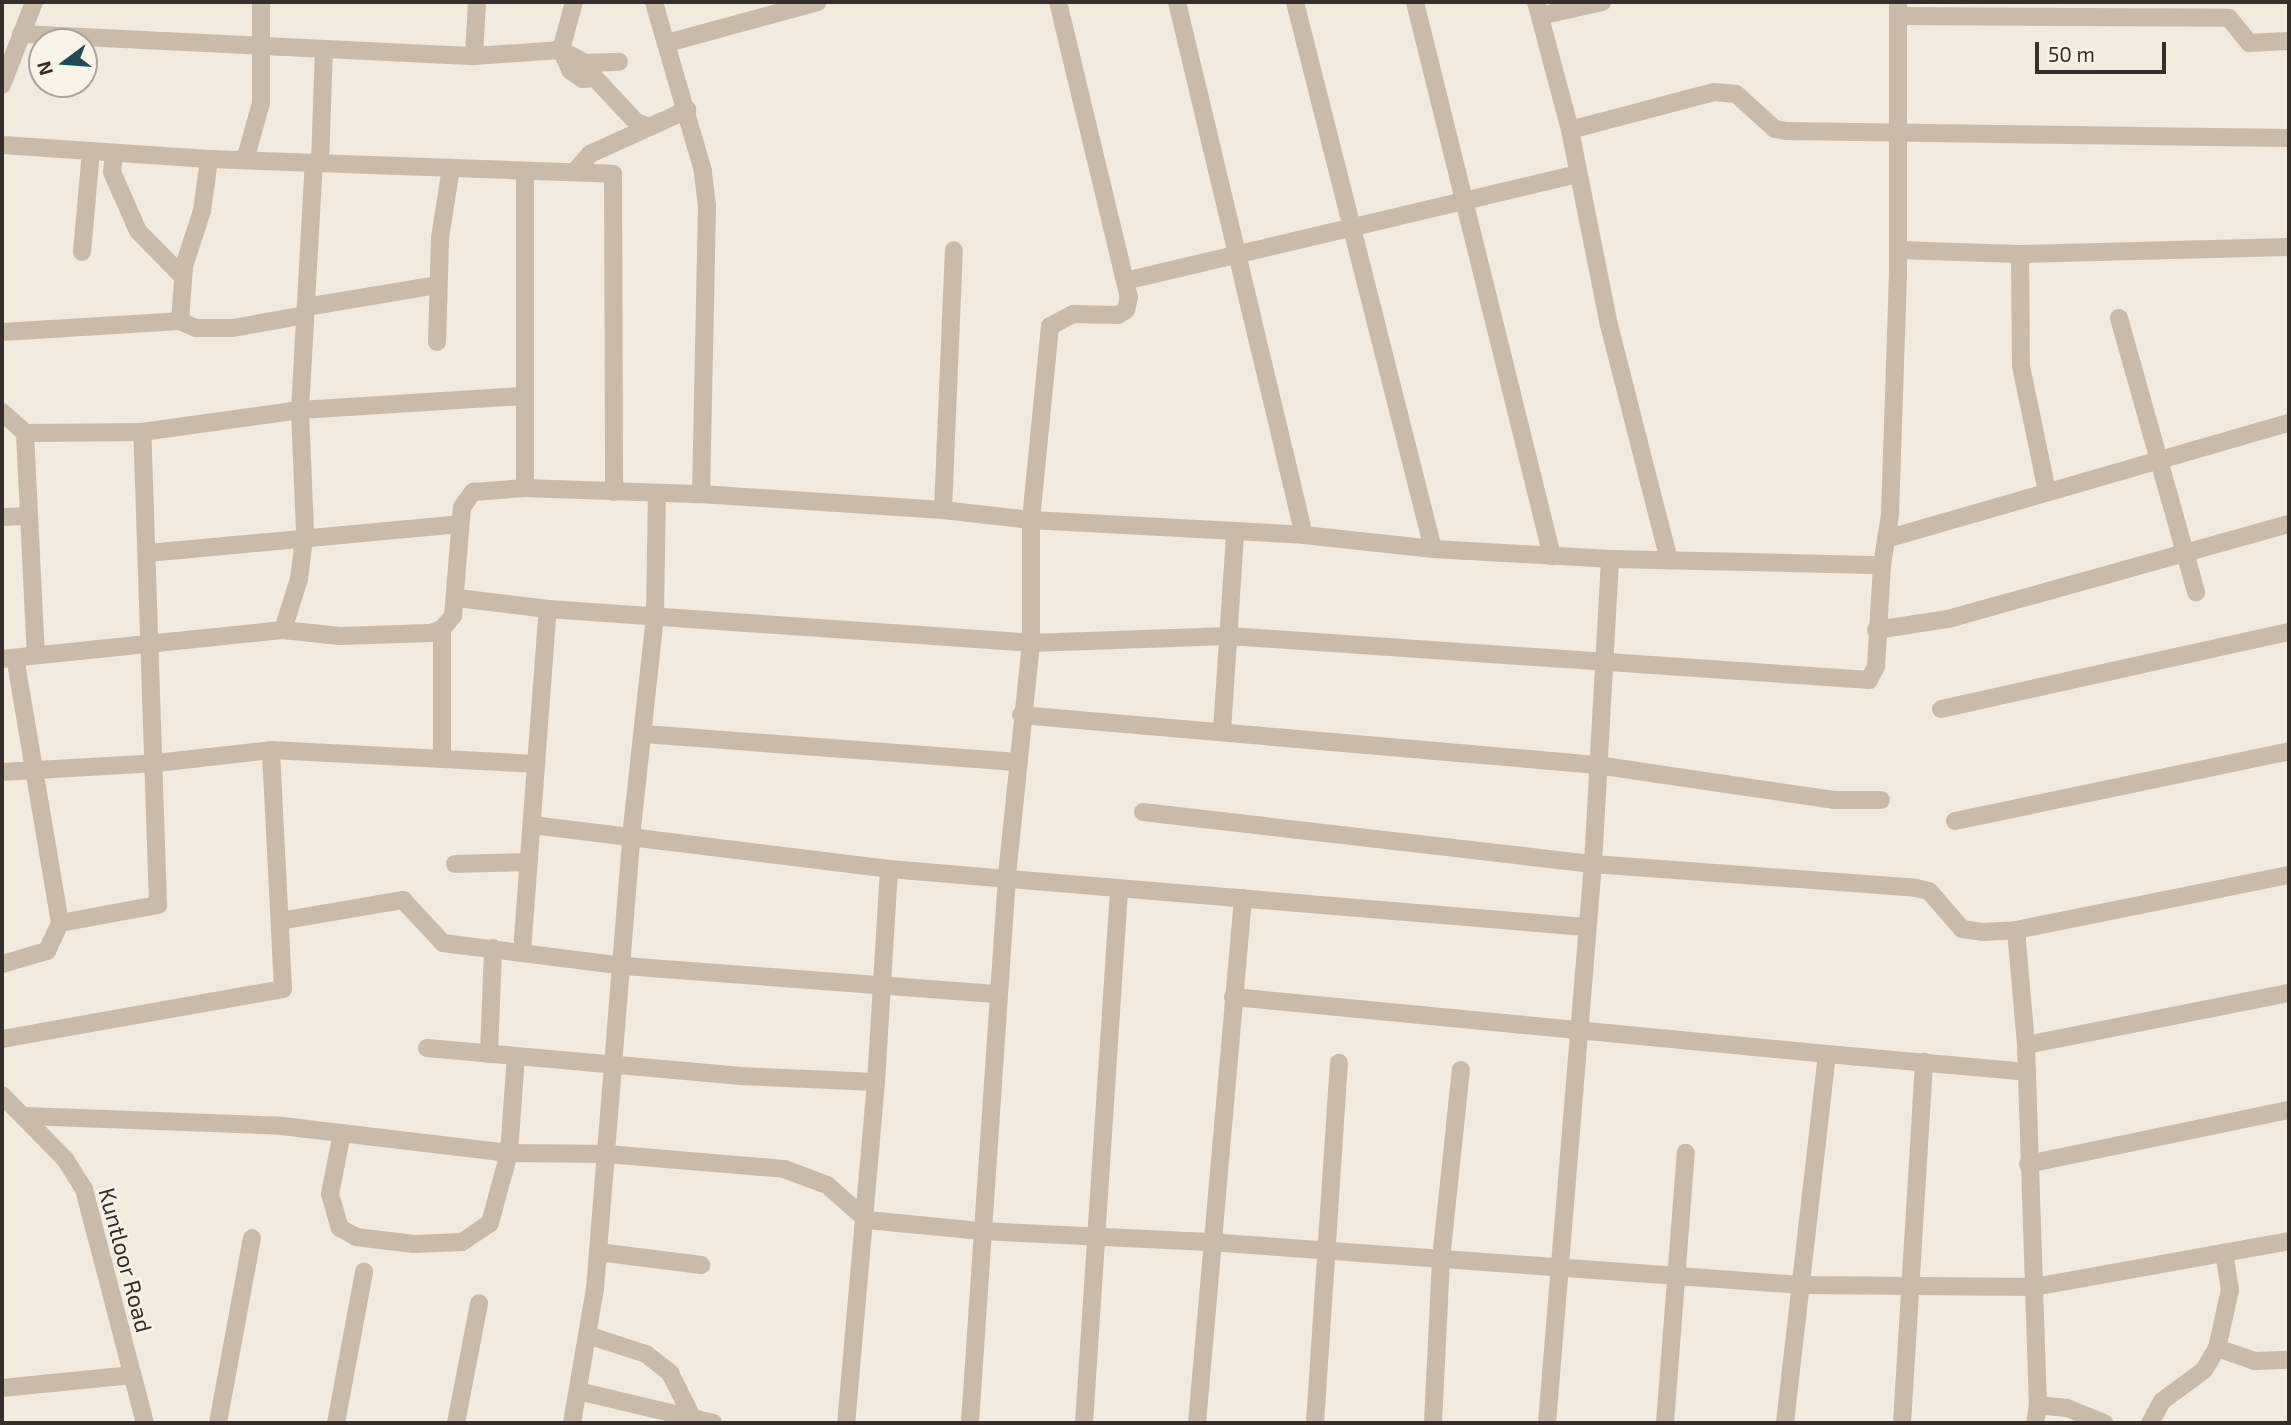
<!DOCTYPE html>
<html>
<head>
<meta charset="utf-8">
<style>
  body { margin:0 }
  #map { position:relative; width:2291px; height:1425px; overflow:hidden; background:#f1eadd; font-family:"Exo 2",sans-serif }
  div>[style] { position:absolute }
  .minor>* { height:18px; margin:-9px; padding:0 9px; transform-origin:9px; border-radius:9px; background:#c8bba9 }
  .tertiary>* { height:18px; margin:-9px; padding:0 9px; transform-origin:9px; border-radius:9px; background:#c8bba9 }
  span { translate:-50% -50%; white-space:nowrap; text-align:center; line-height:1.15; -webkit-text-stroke:5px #f9f3e9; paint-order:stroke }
  .street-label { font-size:23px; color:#362e29 }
  .frame { position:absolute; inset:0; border:4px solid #362e29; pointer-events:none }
  .north { position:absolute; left:28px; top:28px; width:70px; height:70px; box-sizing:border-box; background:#f9f3e9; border:2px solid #aba49c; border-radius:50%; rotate:254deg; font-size:19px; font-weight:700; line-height:28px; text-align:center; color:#362e29 }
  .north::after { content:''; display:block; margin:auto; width:24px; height:32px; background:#204b55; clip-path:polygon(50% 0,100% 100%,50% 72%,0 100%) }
  .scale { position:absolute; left:2035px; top:42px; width:131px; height:32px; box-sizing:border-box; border:4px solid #362e29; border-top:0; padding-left:9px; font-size:21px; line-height:24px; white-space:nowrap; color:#362e29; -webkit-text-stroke:5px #f9f3e9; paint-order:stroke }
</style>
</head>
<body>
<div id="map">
  <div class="minor">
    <i style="left:574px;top:2px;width:50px;rotate:105.2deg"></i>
    <i style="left:561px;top:50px;width:23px;rotate:65deg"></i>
    <i style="left:571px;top:71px;width:14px;rotate:34deg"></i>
    <i style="left:583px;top:79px;width:12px;rotate:-5deg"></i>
    <i style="left:595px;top:78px;width:60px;rotate:47deg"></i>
    <i style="left:636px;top:122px;width:14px;rotate:21deg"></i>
    <i style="left:1058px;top:2px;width:303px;rotate:76.5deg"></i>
    <i style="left:1129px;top:297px;width:13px;rotate:103deg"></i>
    <i style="left:1126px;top:310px;width:9px;rotate:148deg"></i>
    <i style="left:1118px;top:315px;width:45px;rotate:-178.7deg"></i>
    <i style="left:1073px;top:314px;width:26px;rotate:152deg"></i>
    <i style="left:1050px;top:326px;width:195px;rotate:95.6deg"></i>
    <i style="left:1031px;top:520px;width:273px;rotate:3.1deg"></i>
    <i style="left:1304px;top:535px;width:130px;rotate:6.2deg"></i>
    <i style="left:1433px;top:549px;width:177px;rotate:3.2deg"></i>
    <i style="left:1610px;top:559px;width:272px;rotate:1.3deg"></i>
    <i style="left:1177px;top:2px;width:548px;rotate:76.6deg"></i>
    <i style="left:1295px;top:2px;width:564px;rotate:75.84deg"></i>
    <i style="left:1415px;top:2px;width:571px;rotate:76.11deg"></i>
    <i style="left:1536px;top:2px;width:132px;rotate:75.1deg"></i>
    <i style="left:1570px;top:130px;width:195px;rotate:78.7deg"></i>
    <i style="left:1608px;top:321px;width:247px;rotate:75.7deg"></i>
    <i style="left:1540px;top:16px;width:64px;rotate:-12.7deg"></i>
    <i style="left:1898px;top:16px;width:331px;rotate:0.3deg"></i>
    <i style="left:2229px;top:18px;width:32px;rotate:51deg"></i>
    <i style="left:2249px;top:43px;width:40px;rotate:-2.9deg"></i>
    <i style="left:21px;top:34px;width:454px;rotate:2.8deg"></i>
    <i style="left:474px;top:56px;width:87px;rotate:-3.9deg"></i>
    <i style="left:561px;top:50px;width:27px;rotate:28deg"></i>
    <i style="left:585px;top:63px;width:34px;rotate:-2deg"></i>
    <i style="left:667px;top:43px;width:156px;rotate:-15.2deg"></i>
    <i style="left:474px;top:56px;width:54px;rotate:-86.8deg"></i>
    <i style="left:1570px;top:130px;width:149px;rotate:-14.8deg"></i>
    <i style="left:1714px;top:92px;width:22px;rotate:5deg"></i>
    <i style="left:1736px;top:94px;width:52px;rotate:41.9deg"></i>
    <i style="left:1775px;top:129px;width:11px;rotate:10deg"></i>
    <i style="left:1786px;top:131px;width:503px;rotate:0.8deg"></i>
    <i style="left:2px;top:145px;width:207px;rotate:3.9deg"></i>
    <i style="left:209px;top:159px;width:404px;rotate:2.1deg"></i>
    <i style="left:613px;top:174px;width:318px;rotate:89.8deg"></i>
    <i style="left:114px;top:153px;width:19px;rotate:96deg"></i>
    <i style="left:112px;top:172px;width:64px;rotate:66.2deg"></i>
    <i style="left:138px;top:231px;width:64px;rotate:45.6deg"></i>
    <i style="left:245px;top:160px;width:59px;rotate:-74.3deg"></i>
    <i style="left:261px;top:103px;width:101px;rotate:-90deg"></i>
    <i style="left:320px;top:163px;width:112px;rotate:-88deg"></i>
    <i style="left:574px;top:172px;width:24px;rotate:-48deg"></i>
    <i style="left:590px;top:154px;width:107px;rotate:-24.4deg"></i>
    <i style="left:1898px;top:250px;width:122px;rotate:1.9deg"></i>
    <i style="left:2020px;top:254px;width:269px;rotate:-1.5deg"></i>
    <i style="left:82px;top:252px;width:101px;rotate:-84.9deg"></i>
    <i style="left:2020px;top:254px;width:112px;rotate:89.5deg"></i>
    <i style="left:2021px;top:366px;width:128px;rotate:78.3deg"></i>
    <i style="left:1125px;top:281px;width:465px;rotate:-13.3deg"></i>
    <i style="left:306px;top:307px;width:134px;rotate:-9.5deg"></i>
    <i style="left:2119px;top:318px;width:285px;rotate:74.3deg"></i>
    <i style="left:180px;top:321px;width:17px;rotate:24deg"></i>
    <i style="left:196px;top:328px;width:37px"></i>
    <i style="left:233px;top:328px;width:73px;rotate:-10.2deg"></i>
    <i style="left:2px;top:332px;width:178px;rotate:-3.5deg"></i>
    <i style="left:180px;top:321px;width:55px;rotate:-85.8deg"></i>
    <i style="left:184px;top:266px;width:58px;rotate:-71.9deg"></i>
    <i style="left:202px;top:211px;width:52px;rotate:-82.3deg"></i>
    <i style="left:437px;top:342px;width:104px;rotate:-88.3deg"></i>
    <i style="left:440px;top:238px;width:71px;rotate:-81.1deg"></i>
    <i style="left:2px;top:412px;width:31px;rotate:42deg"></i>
    <i style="left:25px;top:433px;width:117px;rotate:-0.5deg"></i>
    <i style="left:142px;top:432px;width:160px;rotate:-7.9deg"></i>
    <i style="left:300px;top:410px;width:223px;rotate:-3.6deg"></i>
    <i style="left:25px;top:433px;width:222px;rotate:87.2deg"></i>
    <i style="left:525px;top:488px;width:317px;rotate:-90deg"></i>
    <i style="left:701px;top:494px;width:243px;rotate:3.8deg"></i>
    <i style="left:943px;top:510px;width:260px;rotate:-87.6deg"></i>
    <i style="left:943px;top:510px;width:89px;rotate:6.5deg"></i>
    <i style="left:1031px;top:520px;width:123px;rotate:90deg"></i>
    <i style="left:1031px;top:643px;width:235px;rotate:95.9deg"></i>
    <i style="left:1007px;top:877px;width:547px;rotate:93.88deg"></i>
    <i style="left:2px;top:517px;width:25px;rotate:-2deg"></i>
    <i style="left:1886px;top:539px;width:419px;rotate:-16.1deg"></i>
    <i style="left:148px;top:553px;width:313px;rotate:-5.3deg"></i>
    <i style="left:457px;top:598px;width:92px;rotate:6.9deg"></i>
    <i style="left:548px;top:609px;width:484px;rotate:4deg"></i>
    <i style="left:1031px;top:643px;width:198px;rotate:-2deg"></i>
    <i style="left:1229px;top:636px;width:642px;rotate:3.93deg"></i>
    <i style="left:1869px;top:680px;width:16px;rotate:-63deg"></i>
    <i style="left:1876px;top:666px;width:101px;rotate:-86.6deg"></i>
    <i style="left:1882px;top:565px;width:51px;rotate:-80.9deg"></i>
    <i style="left:1890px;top:515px;width:243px;rotate:-88.1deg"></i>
    <i style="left:1898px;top:272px;width:270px;rotate:-90deg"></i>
    <i style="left:442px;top:629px;width:127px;rotate:90deg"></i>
    <i style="left:283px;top:630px;width:53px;rotate:-72.6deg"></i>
    <i style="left:299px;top:579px;width:48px;rotate:-82.9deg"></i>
    <i style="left:305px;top:531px;width:121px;rotate:-92.4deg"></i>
    <i style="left:300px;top:410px;width:247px;rotate:-86.8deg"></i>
    <i style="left:1876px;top:630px;width:73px;rotate:-8.7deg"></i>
    <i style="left:1948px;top:619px;width:354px;rotate:-15.6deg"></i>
    <i style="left:2px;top:659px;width:282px;rotate:-5.9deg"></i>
    <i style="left:283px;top:630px;width:57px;rotate:6deg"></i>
    <i style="left:340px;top:636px;width:90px;rotate:-1.9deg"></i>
    <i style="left:430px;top:633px;width:13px;rotate:-18deg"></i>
    <i style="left:442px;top:629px;width:17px;rotate:-50deg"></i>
    <i style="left:453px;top:616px;width:109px;rotate:-85.3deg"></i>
    <i style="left:462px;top:507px;width:19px;rotate:-54deg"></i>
    <i style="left:473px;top:492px;width:52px;rotate:-4.4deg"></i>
    <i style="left:525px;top:488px;width:176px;rotate:2deg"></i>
    <i style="left:701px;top:494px;width:288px;rotate:-88.8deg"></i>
    <i style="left:707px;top:206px;width:35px;rotate:-97deg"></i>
    <i style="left:703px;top:171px;width:176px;rotate:-106.2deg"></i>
    <i style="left:1941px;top:709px;width:356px;rotate:-12.5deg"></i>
    <i style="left:1021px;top:715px;width:578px;rotate:4.96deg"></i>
    <i style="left:1597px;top:765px;width:239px;rotate:8.4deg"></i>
    <i style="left:1833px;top:800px;width:48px"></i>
    <i style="left:1222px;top:731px;width:197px;rotate:-86.2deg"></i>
    <i style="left:644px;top:734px;width:376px;rotate:4.3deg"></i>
    <i style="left:2px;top:772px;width:154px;rotate:-3.3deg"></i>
    <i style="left:156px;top:763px;width:116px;rotate:-6.4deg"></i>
    <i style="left:271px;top:750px;width:265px;rotate:3deg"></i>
    <i style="left:1143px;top:812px;width:453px;rotate:6.6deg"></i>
    <i style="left:1593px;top:864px;width:324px;rotate:4.2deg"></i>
    <i style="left:1916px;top:888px;width:13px;rotate:13deg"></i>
    <i style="left:1929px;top:891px;width:50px;rotate:49deg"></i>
    <i style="left:1962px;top:929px;width:21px;rotate:8deg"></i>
    <i style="left:1983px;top:932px;width:33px;rotate:-3deg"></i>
    <i style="left:2016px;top:930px;width:278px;rotate:-11.4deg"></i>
    <i style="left:1955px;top:821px;width:341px;rotate:-11.8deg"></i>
    <i style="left:532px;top:825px;width:360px;rotate:7deg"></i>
    <i style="left:889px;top:869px;width:699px;rotate:4.76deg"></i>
    <i style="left:455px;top:864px;width:73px;rotate:-1.6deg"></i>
    <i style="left:280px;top:921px;width:125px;rotate:-9.7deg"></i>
    <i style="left:403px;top:900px;width:59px;rotate:47.1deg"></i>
    <i style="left:443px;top:943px;width:182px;rotate:7.2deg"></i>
    <i style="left:624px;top:966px;width:376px;rotate:4.3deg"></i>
    <i style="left:60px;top:923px;width:100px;rotate:-10.4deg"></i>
    <i style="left:158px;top:905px;width:473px;rotate:-91.9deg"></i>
    <i style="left:2016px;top:930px;width:115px;rotate:85deg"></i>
    <i style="left:2026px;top:1045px;width:360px;rotate:88.1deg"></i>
    <i style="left:2038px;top:1405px;width:18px;rotate:99deg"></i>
    <i style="left:522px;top:951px;width:343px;rotate:-85.7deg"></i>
    <i style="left:2px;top:964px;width:47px;rotate:-16.1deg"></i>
    <i style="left:47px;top:951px;width:31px;rotate:-65deg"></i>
    <i style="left:60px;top:923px;width:269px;rotate:-99.6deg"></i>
    <i style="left:1233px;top:997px;width:597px;rotate:5.48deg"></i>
    <i style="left:1827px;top:1054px;width:371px;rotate:96.5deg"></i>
    <i style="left:2px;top:1039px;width:285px;rotate:-10.1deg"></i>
    <i style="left:283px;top:989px;width:239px;rotate:-92.9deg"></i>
    <i style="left:2026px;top:1045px;width:268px;rotate:-11.2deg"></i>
    <i style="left:427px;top:1048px;width:313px;rotate:5.1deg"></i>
    <i style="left:739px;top:1076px;width:137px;rotate:2.5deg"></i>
    <i style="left:876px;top:1082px;width:342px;rotate:95deg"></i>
    <i style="left:489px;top:1054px;width:106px;rotate:-87.8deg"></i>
    <i style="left:1827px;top:1054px;width:201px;rotate:5.1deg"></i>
    <i style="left:876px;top:1082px;width:213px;rotate:-86.5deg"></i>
    <i style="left:27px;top:1116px;width:255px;rotate:2.2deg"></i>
    <i style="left:282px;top:1126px;width:229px;rotate:6.8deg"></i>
    <i style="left:509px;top:1153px;width:98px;rotate:0.6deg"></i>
    <i style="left:607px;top:1154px;width:178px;rotate:4.8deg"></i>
    <i style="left:784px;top:1169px;width:46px;rotate:20.4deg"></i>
    <i style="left:827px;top:1185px;width:53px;rotate:41.2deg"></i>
    <i style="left:867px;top:1220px;width:116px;rotate:5.5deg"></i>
    <i style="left:982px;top:1231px;width:227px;rotate:2.8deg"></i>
    <i style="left:1209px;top:1242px;width:595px;rotate:4.15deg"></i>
    <i style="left:1802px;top:1285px;width:232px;rotate:0.5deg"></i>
    <i style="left:2034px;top:1287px;width:259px;rotate:-10.2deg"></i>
    <i style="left:342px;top:1133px;width:62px;rotate:101.1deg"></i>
    <i style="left:330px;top:1194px;width:35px;rotate:74deg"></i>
    <i style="left:340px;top:1228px;width:18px;rotate:29deg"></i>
    <i style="left:356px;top:1237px;width:58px;rotate:6.9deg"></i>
    <i style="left:414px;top:1244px;width:48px;rotate:-2.4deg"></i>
    <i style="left:462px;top:1242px;width:34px;rotate:-34deg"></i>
    <i style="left:490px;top:1223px;width:73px;rotate:-74.8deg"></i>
    <i style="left:509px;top:1153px;width:97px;rotate:-85.9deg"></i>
    <i style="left:2028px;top:1164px;width:267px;rotate:-11.7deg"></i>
    <i style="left:598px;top:1252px;width:104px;rotate:7.2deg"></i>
    <i style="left:587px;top:1335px;width:62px;rotate:17.9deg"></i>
    <i style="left:646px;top:1354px;width:31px;rotate:38deg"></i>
    <i style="left:670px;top:1373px;width:49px;rotate:63.4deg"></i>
    <i style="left:692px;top:1417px;width:6px;rotate:99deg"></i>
    <i style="left:2217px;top:1348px;width:40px;rotate:18.9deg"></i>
    <i style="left:2255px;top:1361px;width:34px;rotate:-2deg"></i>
    <i style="left:2px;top:1388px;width:131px;rotate:-5.7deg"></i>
    <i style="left:578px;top:1391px;width:139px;rotate:13.3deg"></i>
    <i style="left:2038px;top:1405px;width:29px;rotate:6deg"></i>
    <i style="left:2067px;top:1408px;width:40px;rotate:22deg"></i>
    <i style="left:218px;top:1423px;width:188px;rotate:-79.6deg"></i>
    <i style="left:336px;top:1423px;width:154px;rotate:-79.5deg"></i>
    <i style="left:456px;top:1423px;width:122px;rotate:-79.1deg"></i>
    <i style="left:572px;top:1423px;width:136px;rotate:-80.3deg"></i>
    <i style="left:595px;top:1289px;width:453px;rotate:-85.4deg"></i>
    <i style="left:631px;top:837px;width:223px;rotate:-83.8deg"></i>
    <i style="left:655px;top:615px;width:122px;rotate:-89.1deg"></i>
    <i style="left:1084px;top:1423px;width:534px;rotate:-86.24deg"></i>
    <i style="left:1197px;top:1423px;width:527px;rotate:-84.99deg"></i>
    <i style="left:1315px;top:1423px;width:361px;rotate:-86.2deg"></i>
    <i style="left:1433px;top:1423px;width:164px;rotate:-87.2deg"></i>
    <i style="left:1441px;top:1259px;width:190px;rotate:-84deg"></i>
    <i style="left:1547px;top:1423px;width:561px;rotate:-85.3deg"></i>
    <i style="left:1593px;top:864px;width:305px;rotate:-86.8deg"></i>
    <i style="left:1665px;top:1423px;width:271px;rotate:-85.6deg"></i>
    <i style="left:1902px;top:1423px;width:362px;rotate:-86.5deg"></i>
    <i style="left:2150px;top:1423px;width:25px;rotate:-61deg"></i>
    <i style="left:2162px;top:1401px;width:52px;rotate:-36.4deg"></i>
    <i style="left:2204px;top:1370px;width:26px;rotate:-59deg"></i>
    <i style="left:2217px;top:1348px;width:59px;rotate:-77.4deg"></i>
    <i style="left:2230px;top:1290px;width:38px;rotate:-99deg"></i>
  </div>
  <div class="tertiary">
    <i style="left:2px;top:85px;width:89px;rotate:-68.9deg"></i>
    <i style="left:2px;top:1095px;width:90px;rotate:45.5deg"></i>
    <i style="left:65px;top:1159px;width:36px;rotate:58deg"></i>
    <i style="left:84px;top:1189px;width:242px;rotate:75.4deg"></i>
  </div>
  <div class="street-label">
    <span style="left:126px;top:1260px;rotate:75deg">Kuntloor Road</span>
  </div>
  <div class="frame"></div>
  <div class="north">N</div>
  <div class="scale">50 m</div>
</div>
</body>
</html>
